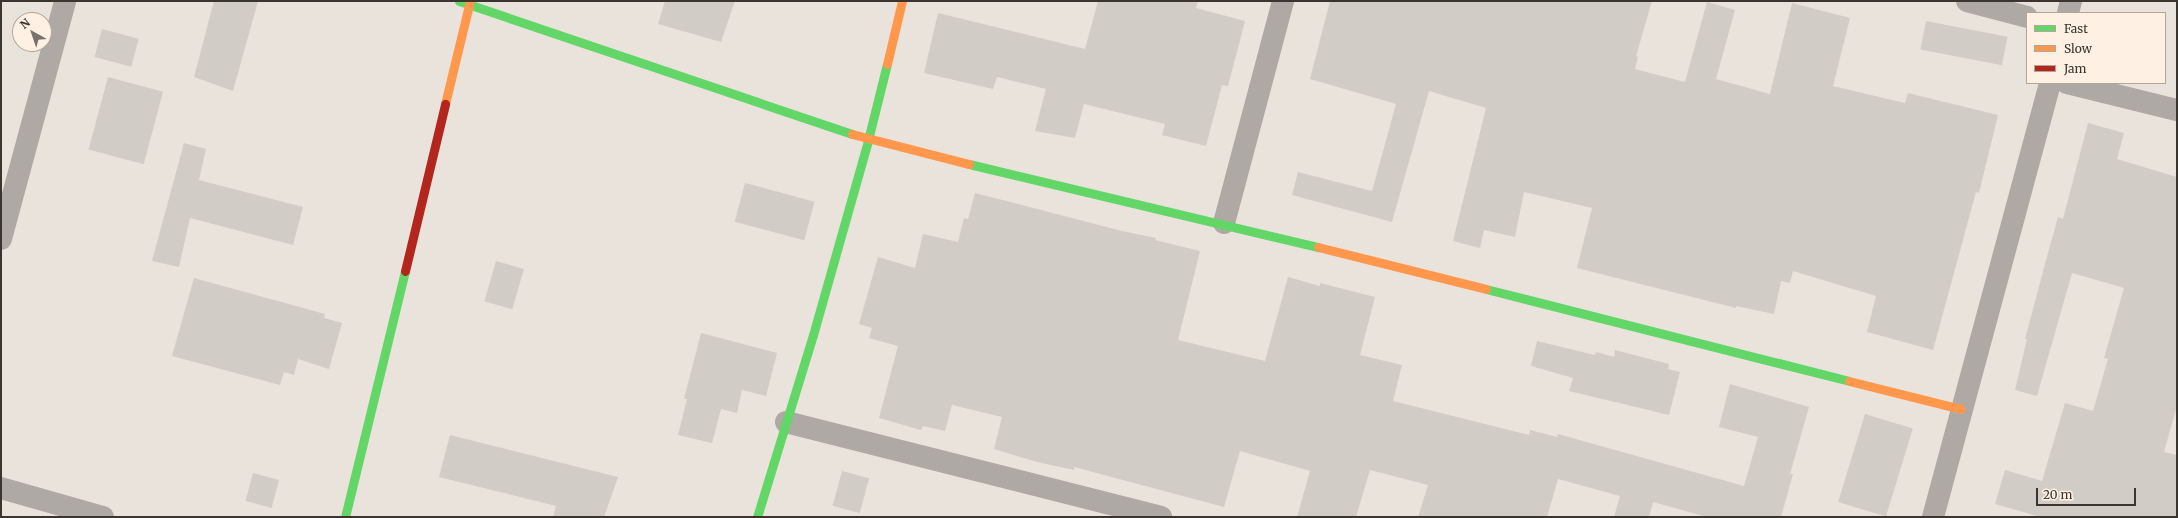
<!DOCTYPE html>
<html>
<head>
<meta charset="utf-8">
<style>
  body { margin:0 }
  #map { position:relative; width:2178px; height:518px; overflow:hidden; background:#eae3dc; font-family:Merriweather,serif }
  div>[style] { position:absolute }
  .building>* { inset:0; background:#d1ccc6; transform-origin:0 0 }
  .street>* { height:22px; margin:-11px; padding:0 11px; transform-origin:11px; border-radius:11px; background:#aea9a5 }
  .fast>* { height:9px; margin:-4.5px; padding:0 4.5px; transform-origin:4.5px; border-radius:4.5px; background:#63d668 }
  .slow>* { height:9px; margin:-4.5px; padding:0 4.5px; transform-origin:4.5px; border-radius:4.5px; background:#ff974d }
  .jam>* { height:9px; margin:-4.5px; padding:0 4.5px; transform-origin:4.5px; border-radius:4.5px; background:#b3261e }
  span { translate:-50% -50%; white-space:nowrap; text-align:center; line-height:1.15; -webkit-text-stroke:3px #fef1e3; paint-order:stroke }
  .frame { position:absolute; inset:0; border:2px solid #3a352f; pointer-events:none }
  .legend { position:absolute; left:2026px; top:12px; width:140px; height:72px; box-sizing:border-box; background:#fef1e3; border:1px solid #b0a69b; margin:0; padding:5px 7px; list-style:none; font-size:12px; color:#3a352f }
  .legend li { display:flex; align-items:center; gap:8px; height:20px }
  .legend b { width:20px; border:1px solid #b0a69b }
  .north { position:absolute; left:12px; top:12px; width:40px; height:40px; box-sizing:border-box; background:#fef1e3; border:1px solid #b0a69b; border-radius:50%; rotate:320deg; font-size:11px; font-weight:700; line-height:16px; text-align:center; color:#3a352f }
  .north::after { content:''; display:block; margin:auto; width:14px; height:18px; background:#78726c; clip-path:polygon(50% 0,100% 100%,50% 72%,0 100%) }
  .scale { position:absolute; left:2036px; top:488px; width:100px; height:18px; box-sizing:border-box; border:2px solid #3a352f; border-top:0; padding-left:5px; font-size:12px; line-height:14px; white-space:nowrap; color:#3a352f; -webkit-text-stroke:3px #fef1e3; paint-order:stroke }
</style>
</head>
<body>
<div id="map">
  <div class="building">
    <i style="clip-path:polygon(214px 1px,258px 1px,233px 91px,194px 77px)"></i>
    <i style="clip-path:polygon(665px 1px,735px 1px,721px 42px,658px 24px)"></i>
    <i style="clip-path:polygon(1098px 1px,1198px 1px,1196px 8px,1245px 21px,1228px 86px,1222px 85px,1206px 146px,1162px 135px,1165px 124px,1084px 104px,1075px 138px,1035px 131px,1046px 89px,997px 77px,993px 89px,924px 73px,938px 13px,1085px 49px)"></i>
    <i style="clip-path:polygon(1330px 1px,1652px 1px,1636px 56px,1638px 57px,1635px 69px,1685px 82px,1707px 2px,1735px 10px,1716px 79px,1770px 94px,1792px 3px,1850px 18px,1833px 86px,1905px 103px,1908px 93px,1998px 115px,1979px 193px,1976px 192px,1933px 350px,1867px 332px,1876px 296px,1793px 271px,1790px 283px,1781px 281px,1774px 314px,1736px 306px,1736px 308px,1577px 268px,1592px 208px,1524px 192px,1515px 237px,1484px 230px,1480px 248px,1453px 241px,1486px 108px,1429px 91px,1392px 222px,1292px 195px,1298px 172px,1372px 191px,1396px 104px,1310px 79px)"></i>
    <i style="left:1926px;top:21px;width:83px;height:29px;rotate:11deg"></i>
    <i style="left:102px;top:29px;width:38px;height:29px;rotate:15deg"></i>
    <i style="left:108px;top:77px;width:57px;height:75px;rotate:15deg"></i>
    <i style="clip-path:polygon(2088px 123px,2124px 133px,2117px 159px,2177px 177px,2177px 406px,2164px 452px,2177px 455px,2177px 517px,2041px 517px,1995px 504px,2005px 470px,2042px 481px,2065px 403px,2093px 411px,2108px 359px,2104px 358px,2124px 288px,2072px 273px,2037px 396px,2015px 390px,2027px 339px,2025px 339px,2045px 264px,2058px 217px,2063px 219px)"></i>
    <i style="clip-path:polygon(184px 143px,206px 149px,199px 180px,303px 207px,293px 245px,190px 218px,179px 267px,152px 261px)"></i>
    <i style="left:745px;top:183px;width:72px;height:40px;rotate:15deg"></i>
    <i style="clip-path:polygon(975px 193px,1122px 231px,1156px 238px,1155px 240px,1200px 251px,1178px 340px,1265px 361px,1288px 277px,1320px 286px,1320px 283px,1375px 297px,1360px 355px,1402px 365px,1393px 401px,1529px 435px,1530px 430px,1557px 437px,1558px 434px,1744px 486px,1758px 437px,1719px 427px,1730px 384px,1809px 407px,1790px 474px,1793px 474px,1781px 517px,1707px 517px,1653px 502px,1649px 517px,1614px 517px,1620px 496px,1558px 479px,1547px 517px,1418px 517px,1428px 485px,1370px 470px,1356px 517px,1297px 517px,1310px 471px,1240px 451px,1224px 507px,1074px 467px,1074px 470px,1037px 462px,994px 449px,1002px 417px,952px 405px,945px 431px,923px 426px,921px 430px,879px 418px,898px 346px,869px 338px,872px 328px,859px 324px,878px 257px,915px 268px,923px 234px,958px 242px,964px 218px,968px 219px)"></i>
    <i style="left:496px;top:261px;width:29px;height:42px;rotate:16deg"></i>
    <i style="clip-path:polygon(194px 278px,325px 314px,324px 318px,342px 323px,329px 369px,298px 359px,294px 375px,284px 372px,280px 385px,172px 356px)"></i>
    <i style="clip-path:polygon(701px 333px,777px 353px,766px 396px,742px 390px,737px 413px,721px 409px,712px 443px,678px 435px,687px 399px,684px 399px)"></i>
    <i style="clip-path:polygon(1537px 341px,1595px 355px,1596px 352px,1614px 357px,1615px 350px,1669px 364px,1668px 369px,1680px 372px,1669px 415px,1569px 391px,1573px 378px,1531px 366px)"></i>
    <i style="left:1865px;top:414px;width:50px;height:92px;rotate:17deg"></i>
    <i style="clip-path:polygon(450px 435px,618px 477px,604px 517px,553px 517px,556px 506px,439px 477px)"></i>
    <i style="left:842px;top:471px;width:28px;height:36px;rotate:15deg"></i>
    <i style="left:253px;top:473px;width:27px;height:29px;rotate:15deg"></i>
  </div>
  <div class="street">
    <i style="left:1967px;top:1px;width:62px;rotate:14.9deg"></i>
    <i style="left:2068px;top:13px;width:12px;rotate:-76deg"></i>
    <i style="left:2067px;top:83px;width:113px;rotate:13.8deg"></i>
    <i style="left:1224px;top:223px;width:230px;rotate:-75.1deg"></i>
    <i style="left:1px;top:239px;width:246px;rotate:-74.9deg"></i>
    <i style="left:786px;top:422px;width:387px;rotate:14.2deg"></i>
    <i style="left:1px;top:488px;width:106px;rotate:15.9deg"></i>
    <i style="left:1933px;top:517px;width:449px;rotate:-74.9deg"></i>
  </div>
  <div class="fast">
    <i style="left:459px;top:1px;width:415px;rotate:18.7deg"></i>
    <i style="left:969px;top:164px;width:359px;rotate:13.4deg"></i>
    <i style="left:1486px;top:289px;width:374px;rotate:14.2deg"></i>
    <i style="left:345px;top:517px;width:253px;rotate:-76.3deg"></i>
    <i style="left:757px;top:517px;width:190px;rotate:-72.9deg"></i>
    <i style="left:813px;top:335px;width:203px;rotate:-74.2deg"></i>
    <i style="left:868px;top:140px;width:78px;rotate:-76deg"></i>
  </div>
  <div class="slow">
    <i style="left:887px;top:64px;width:65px;rotate:-76.6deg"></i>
    <i style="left:445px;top:104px;width:106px;rotate:-76.4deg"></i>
    <i style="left:852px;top:134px;width:121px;rotate:14.4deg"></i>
    <i style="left:1318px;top:247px;width:173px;rotate:14deg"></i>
    <i style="left:1849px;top:381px;width:115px;rotate:14deg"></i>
  </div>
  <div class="jam">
    <i style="left:405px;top:271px;width:172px;rotate:-76.5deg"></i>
  </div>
  <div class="frame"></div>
  <ul class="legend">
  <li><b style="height:5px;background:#63d668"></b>Fast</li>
  <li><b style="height:5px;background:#ff974d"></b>Slow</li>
  <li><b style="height:5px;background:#b3261e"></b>Jam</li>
  </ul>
  <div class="north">N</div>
  <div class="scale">20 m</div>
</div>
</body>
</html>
